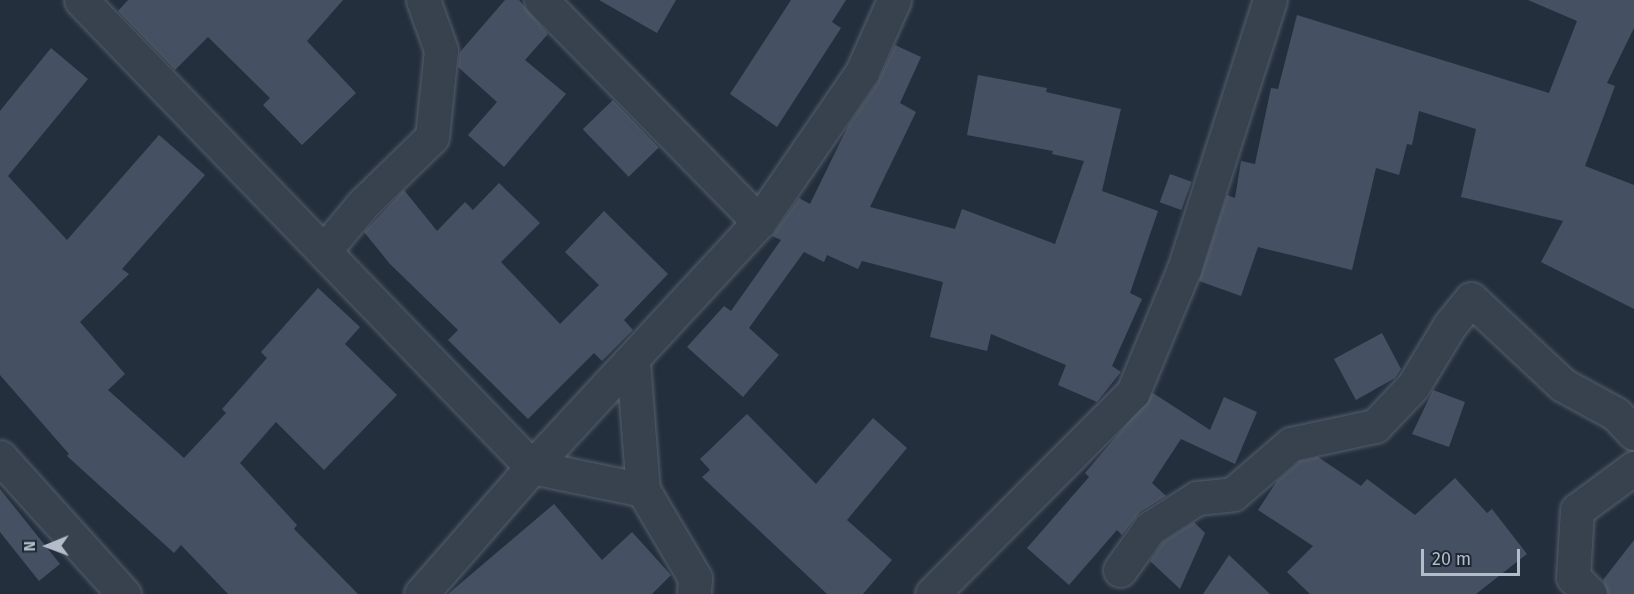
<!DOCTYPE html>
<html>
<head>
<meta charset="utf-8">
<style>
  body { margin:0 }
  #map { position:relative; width:1634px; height:594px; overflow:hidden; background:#242f3e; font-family:"Fira Sans",sans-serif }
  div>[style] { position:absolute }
  .building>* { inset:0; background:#455162; transform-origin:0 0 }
  .roads { filter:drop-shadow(0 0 2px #565f6c) drop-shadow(0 0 2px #565f6c) }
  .minor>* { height:33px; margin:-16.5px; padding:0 16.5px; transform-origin:16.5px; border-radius:16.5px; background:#38414e }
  span { translate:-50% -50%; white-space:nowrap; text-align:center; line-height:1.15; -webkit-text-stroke:4.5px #1d2633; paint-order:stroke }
  .north { position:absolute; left:18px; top:516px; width:60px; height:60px; -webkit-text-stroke:4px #1d2633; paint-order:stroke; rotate:269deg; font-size:16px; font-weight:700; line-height:24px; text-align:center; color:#b4bcc9 }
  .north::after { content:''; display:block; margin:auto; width:21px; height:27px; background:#b4bcc9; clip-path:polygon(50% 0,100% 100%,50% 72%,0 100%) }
  .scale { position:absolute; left:1421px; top:549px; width:99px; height:27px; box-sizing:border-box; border:3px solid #b4bcc9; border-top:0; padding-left:8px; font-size:18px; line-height:21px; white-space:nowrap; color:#b4bcc9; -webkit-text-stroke:4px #1d2633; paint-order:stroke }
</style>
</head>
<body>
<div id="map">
  <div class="building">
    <i style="clip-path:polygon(128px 0,343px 0,307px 41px,356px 93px,302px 145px,263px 105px,270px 98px,208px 37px,175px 70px,118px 11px)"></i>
    <i style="clip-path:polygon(505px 0,519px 0,548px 34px,525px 60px,566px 94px,504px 167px,468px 135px,497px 102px,458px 67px,460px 52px)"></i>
    <i style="clip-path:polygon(599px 0,676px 0,657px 33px)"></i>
    <i style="clip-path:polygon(791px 0,846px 0,832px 22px,841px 28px,777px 127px,730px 94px)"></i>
    <i style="clip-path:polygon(1528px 0,1634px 0,1634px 28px,1607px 83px,1615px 86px,1585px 166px,1634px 185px,1634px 309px,1541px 262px,1563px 221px,1461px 197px,1476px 129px,1419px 111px,1412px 145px,1407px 144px,1399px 175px,1376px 168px,1352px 270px,1258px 247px,1241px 296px,1199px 281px,1227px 195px,1235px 198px,1241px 161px,1255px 164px,1271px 88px,1278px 89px,1297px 15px,1549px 93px,1577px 21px)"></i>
    <i style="clip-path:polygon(895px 45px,921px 57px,900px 103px,916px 112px,870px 207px,955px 229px,962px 209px,1055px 244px,1084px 161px,1052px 154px,1053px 151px,967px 135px,978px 75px,1047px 88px,1046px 92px,1121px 109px,1102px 191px,1158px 211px,1130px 293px,1142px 299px,1112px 366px,1121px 372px,1097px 402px,1058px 385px,1066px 365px,991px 334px,987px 351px,930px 337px,943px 282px,862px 261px,858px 269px,827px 255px,824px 262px,804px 252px,749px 328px,779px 355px,743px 397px,687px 347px,724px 306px,731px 311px,781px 240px,772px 236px,799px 198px,810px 204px,848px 126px,878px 82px)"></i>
    <i style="clip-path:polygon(51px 48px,88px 79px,8px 176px,67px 240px,159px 135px,205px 175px,122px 269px,129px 274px,80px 322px,125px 374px,108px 390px,184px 458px,226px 413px,222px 409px,267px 358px,261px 352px,318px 288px,360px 327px,345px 344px,397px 395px,324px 470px,276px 422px,240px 463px,297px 525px,294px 529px,358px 594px,228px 594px,181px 545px,174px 553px,67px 456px,69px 454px,0 375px,0 111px)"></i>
    <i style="left:613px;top:100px;width:66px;height:42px;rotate:46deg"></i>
    <i style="left:1170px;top:174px;width:23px;height:30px;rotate:20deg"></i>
    <i style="clip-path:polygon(499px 183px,540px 223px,501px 262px,560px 324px,599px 285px,565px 252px,604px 211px,668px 274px,624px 320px,633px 330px,602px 361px,594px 353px,528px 419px,448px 340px,458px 330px,390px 264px,364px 232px,404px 190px,437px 231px,465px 202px,473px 210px)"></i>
    <i style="clip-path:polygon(1382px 333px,1401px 369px,1395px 378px,1356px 400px,1334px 359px)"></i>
    <i style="clip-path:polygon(1433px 390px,1465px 402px,1449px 447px,1412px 434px)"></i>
    <i style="clip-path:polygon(1153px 393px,1210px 430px,1224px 397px,1257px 412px,1235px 464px,1181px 439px,1152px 483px,1166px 496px,1140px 512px,1122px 535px,1117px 530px,1069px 585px,1027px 548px,1089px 477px,1085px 473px)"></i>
    <i style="clip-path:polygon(747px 414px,816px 484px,873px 418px,907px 448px,847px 520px,892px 560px,863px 594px,827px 594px,702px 477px,710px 470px,700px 459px)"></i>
    <i style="clip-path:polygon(1318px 457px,1361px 486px,1367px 479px,1415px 515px,1455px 478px,1487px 513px,1492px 509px,1527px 554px,1476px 594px,1310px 594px,1287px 572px,1313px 546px,1258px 510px,1277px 481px,1300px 461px)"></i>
    <i style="clip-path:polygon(0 489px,60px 564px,39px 581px,0 532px)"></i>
    <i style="clip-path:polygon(554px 504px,602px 560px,632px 532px,671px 575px,652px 594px,448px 594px)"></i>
    <i style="clip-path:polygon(1194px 522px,1205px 533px,1180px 589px,1150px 561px,1163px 542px)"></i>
    <i style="clip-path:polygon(1634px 540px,1634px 594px,1608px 594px,1603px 580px)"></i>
    <i style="clip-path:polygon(1229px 555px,1270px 594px,1203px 594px)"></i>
  </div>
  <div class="roads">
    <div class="minor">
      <i style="left:81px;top:0;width:649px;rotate:46deg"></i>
      <i style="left:532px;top:467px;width:113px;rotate:11.7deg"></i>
      <i style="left:541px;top:0;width:311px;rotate:45.5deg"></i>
      <i style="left:324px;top:251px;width:61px;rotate:-50.3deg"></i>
      <i style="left:363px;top:204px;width:96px;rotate:-44.2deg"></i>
      <i style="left:432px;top:137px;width:87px;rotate:-84.1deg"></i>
      <i style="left:441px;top:50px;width:53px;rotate:-109.8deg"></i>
      <i style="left:633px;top:361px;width:129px;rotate:85.6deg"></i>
      <i style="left:643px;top:490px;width:102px;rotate:59.4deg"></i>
      <i style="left:695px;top:578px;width:16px;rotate:94deg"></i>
      <i style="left:0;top:457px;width:185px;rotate:47.9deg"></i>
      <i style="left:1120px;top:570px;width:52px;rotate:-54.5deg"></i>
      <i style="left:1150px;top:528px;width:56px;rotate:-32.6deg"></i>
      <i style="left:1197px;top:498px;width:36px;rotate:-6deg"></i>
      <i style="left:1233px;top:494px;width:77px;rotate:-40.8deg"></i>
      <i style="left:1291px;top:444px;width:86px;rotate:-12.1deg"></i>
      <i style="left:1375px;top:426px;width:55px;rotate:-46.5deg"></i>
      <i style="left:1413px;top:386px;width:71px;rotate:-58.8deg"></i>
      <i style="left:1450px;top:325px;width:33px;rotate:-51deg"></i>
      <i style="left:1471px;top:299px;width:126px;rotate:43.1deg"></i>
      <i style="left:1563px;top:385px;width:60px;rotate:28.7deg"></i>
      <i style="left:1616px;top:414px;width:26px;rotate:47deg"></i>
      <i style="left:421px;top:594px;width:169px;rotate:-48.8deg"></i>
      <i style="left:532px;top:467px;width:334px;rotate:-47.2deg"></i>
      <i style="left:759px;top:222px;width:182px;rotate:-55.5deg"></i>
      <i style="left:862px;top:72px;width:79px;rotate:-66deg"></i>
      <i style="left:932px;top:594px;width:285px;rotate:-45.1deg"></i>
      <i style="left:1133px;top:392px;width:133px;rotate:-67.5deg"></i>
      <i style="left:1184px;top:269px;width:282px;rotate:-72.3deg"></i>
      <i style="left:1590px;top:594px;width:24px;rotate:-135deg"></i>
      <i style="left:1573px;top:577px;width:67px;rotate:-86.6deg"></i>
      <i style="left:1577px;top:510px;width:71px;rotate:-36.4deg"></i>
    </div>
  </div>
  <div class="north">N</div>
  <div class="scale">20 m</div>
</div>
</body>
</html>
